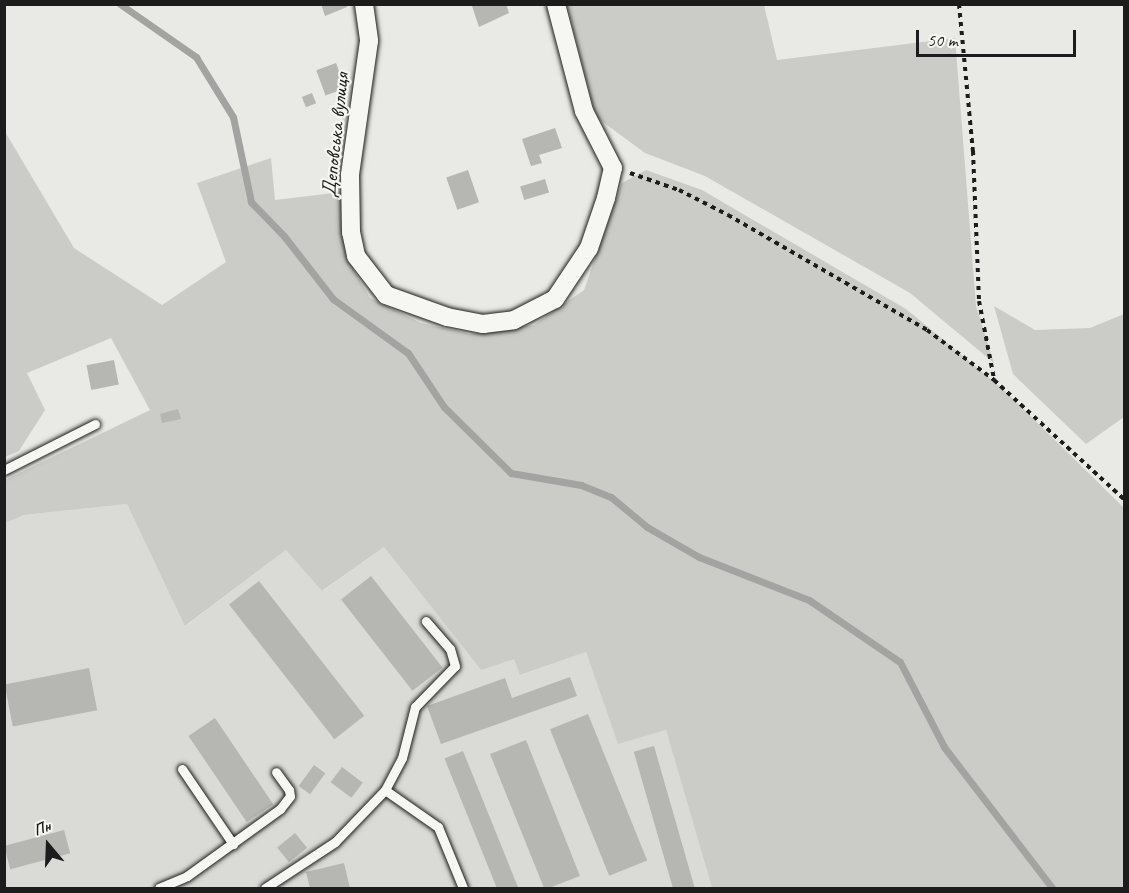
<!DOCTYPE html>
<html>
<head>
<meta charset="utf-8">
<style>
  body { margin:0 }
  #map { position:relative; width:1129px; height:893px; overflow:hidden; background:#e9e9e5; font-family:Caveat,sans-serif }
  div>[style] { position:absolute }
  .built>* { inset:0; background:#dadad6 }
  .green>* { inset:0; background:#cbcbc7 }
  .stream>* { height:7px; margin:-3.5px; padding:0 3.5px; transform-origin:3.5px; border-radius:3.5px; background:#a3a3a1 }
  .building>* { inset:0; background:#b6b6b3; transform-origin:0 0 }
  .path>* { height:4px; margin-top:-2px; transform-origin:0; background:repeating-linear-gradient(90deg,#1c1c1c 0 4.5px,transparent 0 9px) }
  .roads { filter:drop-shadow(0 0 2px #1c1c1c) drop-shadow(0 0 2px #1c1c1c) }
  .service>* { height:9px; margin:-4.5px; padding:0 4.5px; transform-origin:4.5px; border-radius:4.5px; background:#f6f6f2 }
  .minor>* { height:18px; margin:-9px; padding:0 9px; transform-origin:9px; border-radius:9px; background:#f6f6f2 }
  span { translate:-50% -50%; white-space:nowrap; text-align:center; line-height:1.15; -webkit-text-stroke:4.5px #f6f6f2; paint-order:stroke }
  .street-label { font-size:21px; color:#1c1c1c }
  .frame { position:absolute; inset:0; border:6px solid #1c1c1c; pointer-events:none }
  .north { position:absolute; left:18px; top:815px; width:60px; height:60px; -webkit-text-stroke:4px #f6f6f2; paint-order:stroke; rotate:341deg; font-size:16px; font-weight:700; line-height:24px; text-align:center; color:#1c1c1c }
  .north::after { content:''; display:block; margin:auto; width:21px; height:27px; background:#1c1c1c; clip-path:polygon(50% 0,100% 100%,50% 72%,0 100%) }
  .scale { position:absolute; left:916px; top:30px; width:160px; height:27px; box-sizing:border-box; border:3px solid #1c1c1c; border-top:0; padding-left:8px; font-size:18px; line-height:21px; white-space:nowrap; color:#1c1c1c; -webkit-text-stroke:4px #f6f6f2; paint-order:stroke }
</style>
</head>
<body>
<div id="map">
  <div class="built">
    <i style="clip-path:polygon(127px 504px,186px 626px,286px 550px,323px 591px,384px 547px,480px 669px,514px 658px,521px 675px,586px 652px,618px 743px,666px 730px,712px 888px,5px 888px,4px 523px,24px 515px)"></i>
  </div>
  <div class="green">
    <i style="clip-path:polygon(567px 5px,764px 5px,777px 60px,955px 38px,976px 306px,994px 363px,910px 293px,705px 176px,645px 153px,596px 117px)"></i>
    <i style="clip-path:polygon(4px 130px,74px 248px,162px 305px,226px 262px,197px 183px,271px 158px,275px 200px,342px 192px,346px 257px,370px 298px,421px 323px,470px 334px,534px 325px,584px 290px,622px 183px,646px 170px,702px 190px,906px 309px,1004px 390px,1124px 508px,1124px 888px,712px 888px,666px 730px,618px 744px,586px 652px,520px 675px,514px 659px,481px 670px,384px 547px,322px 591px,286px 550px,185px 626px,127px 504px,24px 515px,5px 523px,5px 480px,150px 410px,111px 338px,27px 373px,45px 410px,19px 451px,5px 457px)"></i>
    <i style="clip-path:polygon(994px 306px,1035px 330px,1090px 328px,1124px 314px,1124px 417px,1086px 444px,1013px 374px)"></i>
  </div>
  <div class="stream">
    <i style="left:120px;top:4px;width:93px;rotate:34.9deg"></i>
    <i style="left:196px;top:57px;width:70px;rotate:58.3deg"></i>
    <i style="left:233px;top:117px;width:87px;rotate:78deg"></i>
    <i style="left:251px;top:202px;width:47px;rotate:45.9deg"></i>
    <i style="left:284px;top:236px;width:80px;rotate:52.1deg"></i>
    <i style="left:333px;top:299px;width:92px;rotate:35.8deg"></i>
    <i style="left:408px;top:353px;width:65px;rotate:56.3deg"></i>
    <i style="left:444px;top:407px;width:94px;rotate:44.6deg"></i>
    <i style="left:511px;top:473px;width:71px;rotate:9.7deg"></i>
    <i style="left:581px;top:485px;width:32px;rotate:22deg"></i>
    <i style="left:611px;top:497px;width:47px;rotate:39.8deg"></i>
    <i style="left:647px;top:527px;width:60px;rotate:30deg"></i>
    <i style="left:699px;top:557px;width:118px;rotate:21.4deg"></i>
    <i style="left:809px;top:600px;width:110px;rotate:34.3deg"></i>
    <i style="left:900px;top:662px;width:96px;rotate:62.6deg"></i>
    <i style="left:944px;top:747px;width:178px;rotate:52.5deg"></i>
  </div>
  <div class="building">
    <i style="clip-path:polygon(321px 4px,347px 4px,347px 7px,325px 16px)"></i>
    <i style="clip-path:polygon(506px 4px,509px 13px,479px 27px,472px 6px)"></i>
    <i style="left:336px;top:63px;width:27px;height:21px;rotate:70deg"></i>
    <i style="left:312px;top:93px;width:11px;height:11px;rotate:68deg"></i>
    <i style="clip-path:polygon(555px 128px,562px 148px,539px 155px,542px 163px,531px 166px,522px 139px)"></i>
    <i style="left:468px;top:170px;width:34px;height:23px;rotate:71deg"></i>
    <i style="left:545px;top:179px;width:14px;height:26px;rotate:73deg"></i>
    <i style="left:114px;top:360px;width:25px;height:28px;rotate:79deg"></i>
    <i style="clip-path:polygon(178px 409px,181px 419px,162px 423px,160px 414px)"></i>
    <i style="left:371px;top:576px;width:116px;height:38px;rotate:52deg"></i>
    <i style="left:259px;top:581px;width:171px;height:38px;rotate:52deg"></i>
    <i style="left:89px;top:668px;width:43px;height:86px;rotate:79deg"></i>
    <i style="clip-path:polygon(570px 677px,577px 696px,441px 744px,427px 706px,505px 678px,512px 698px)"></i>
    <i style="left:588px;top:714px;width:158px;height:41px;rotate:68deg"></i>
    <i style="left:215px;top:718px;width:104px;height:32px;rotate:56deg"></i>
    <i style="clip-path:polygon(526px 740px,580px 876px,549px 888px,544px 888px,490px 754px)"></i>
    <i style="left:654px;top:746px;width:148px;height:21px;rotate:74deg"></i>
    <i style="left:463px;top:751px;width:148px;height:20px;rotate:68deg"></i>
    <i style="left:314px;top:765px;width:14px;height:26px;rotate:36deg"></i>
    <i style="left:342px;top:767px;width:26px;height:19px;rotate:37deg"></i>
    <i style="left:64px;top:830px;width:24px;height:62px;rotate:75deg"></i>
    <i style="left:295px;top:833px;width:19px;height:23px;rotate:51deg"></i>
    <i style="clip-path:polygon(344px 863px,350px 888px,310px 888px,306px 872px)"></i>
  </div>
  <div class="path">
    <i style="left:959px;top:4px;width:148px;rotate:84.6deg"></i>
    <i style="left:973px;top:151px;width:150px;rotate:87.7deg"></i>
    <i style="left:979px;top:301px;width:79px;rotate:79.1deg"></i>
    <i style="left:630px;top:173px;width:52px;rotate:19.1deg"></i>
    <i style="left:679px;top:190px;width:55px;rotate:27deg"></i>
    <i style="left:728px;top:215px;width:230px;rotate:30deg"></i>
    <i style="left:927px;top:330px;width:84px;rotate:36.7deg"></i>
    <i style="left:994px;top:380px;width:176px;rotate:42.5deg"></i>
  </div>
  <div class="roads">
    <div class="service">
      <i style="left:4px;top:470px;width:102px;rotate:-26.8deg"></i>
      <i style="left:182px;top:769px;width:91px;rotate:55.8deg"></i>
      <i style="left:385px;top:790px;width:65px;rotate:34.9deg"></i>
      <i style="left:438px;top:827px;width:66px;rotate:67.7deg"></i>
      <i style="left:159px;top:888px;width:30px;rotate:-23deg"></i>
      <i style="left:187px;top:876px;width:115px;rotate:-35.8deg"></i>
      <i style="left:280px;top:809px;width:16px;rotate:-52deg"></i>
      <i style="left:290px;top:796px;width:6px;rotate:-99deg"></i>
      <i style="left:289px;top:790px;width:22px;rotate:-126deg"></i>
      <i style="left:265px;top:888px;width:84px;rotate:-33.3deg"></i>
      <i style="left:335px;top:842px;width:72px;rotate:-46.1deg"></i>
      <i style="left:385px;top:790px;width:36px;rotate:-62deg"></i>
      <i style="left:402px;top:758px;width:53px;rotate:-75.7deg"></i>
      <i style="left:415px;top:707px;width:57px;rotate:-45.7deg"></i>
      <i style="left:455px;top:666px;width:18px;rotate:-106deg"></i>
      <i style="left:450px;top:649px;width:37px;rotate:-131deg"></i>
    </div>
    <div class="minor">
      <i style="left:364px;top:4px;width:37px;rotate:82deg"></i>
      <i style="left:369px;top:41px;width:135px;rotate:98.1deg"></i>
      <i style="left:350px;top:175px;width:57px;rotate:89deg"></i>
      <i style="left:351px;top:232px;width:25px;rotate:78deg"></i>
      <i style="left:356px;top:256px;width:49px;rotate:52.4deg"></i>
      <i style="left:386px;top:295px;width:65px;rotate:19.8deg"></i>
      <i style="left:447px;top:317px;width:37px;rotate:11deg"></i>
      <i style="left:483px;top:324px;width:31px;rotate:-7deg"></i>
      <i style="left:514px;top:320px;width:46px;rotate:-27.1deg"></i>
      <i style="left:555px;top:299px;width:61px;rotate:-56.3deg"></i>
      <i style="left:589px;top:248px;width:53px;rotate:-71.2deg"></i>
      <i style="left:606px;top:198px;width:31px;rotate:-77deg"></i>
      <i style="left:613px;top:168px;width:64px;rotate:-117deg"></i>
      <i style="left:584px;top:111px;width:111px;rotate:-104.7deg"></i>
    </div>
  </div>
  <div class="street-label">
    <span style="left:335px;top:135px;rotate:-84deg">Деповська вулиця</span>
  </div>
  <div class="frame"></div>
  <div class="north">Пн</div>
  <div class="scale">50 m</div>
</div>
</body>
</html>
